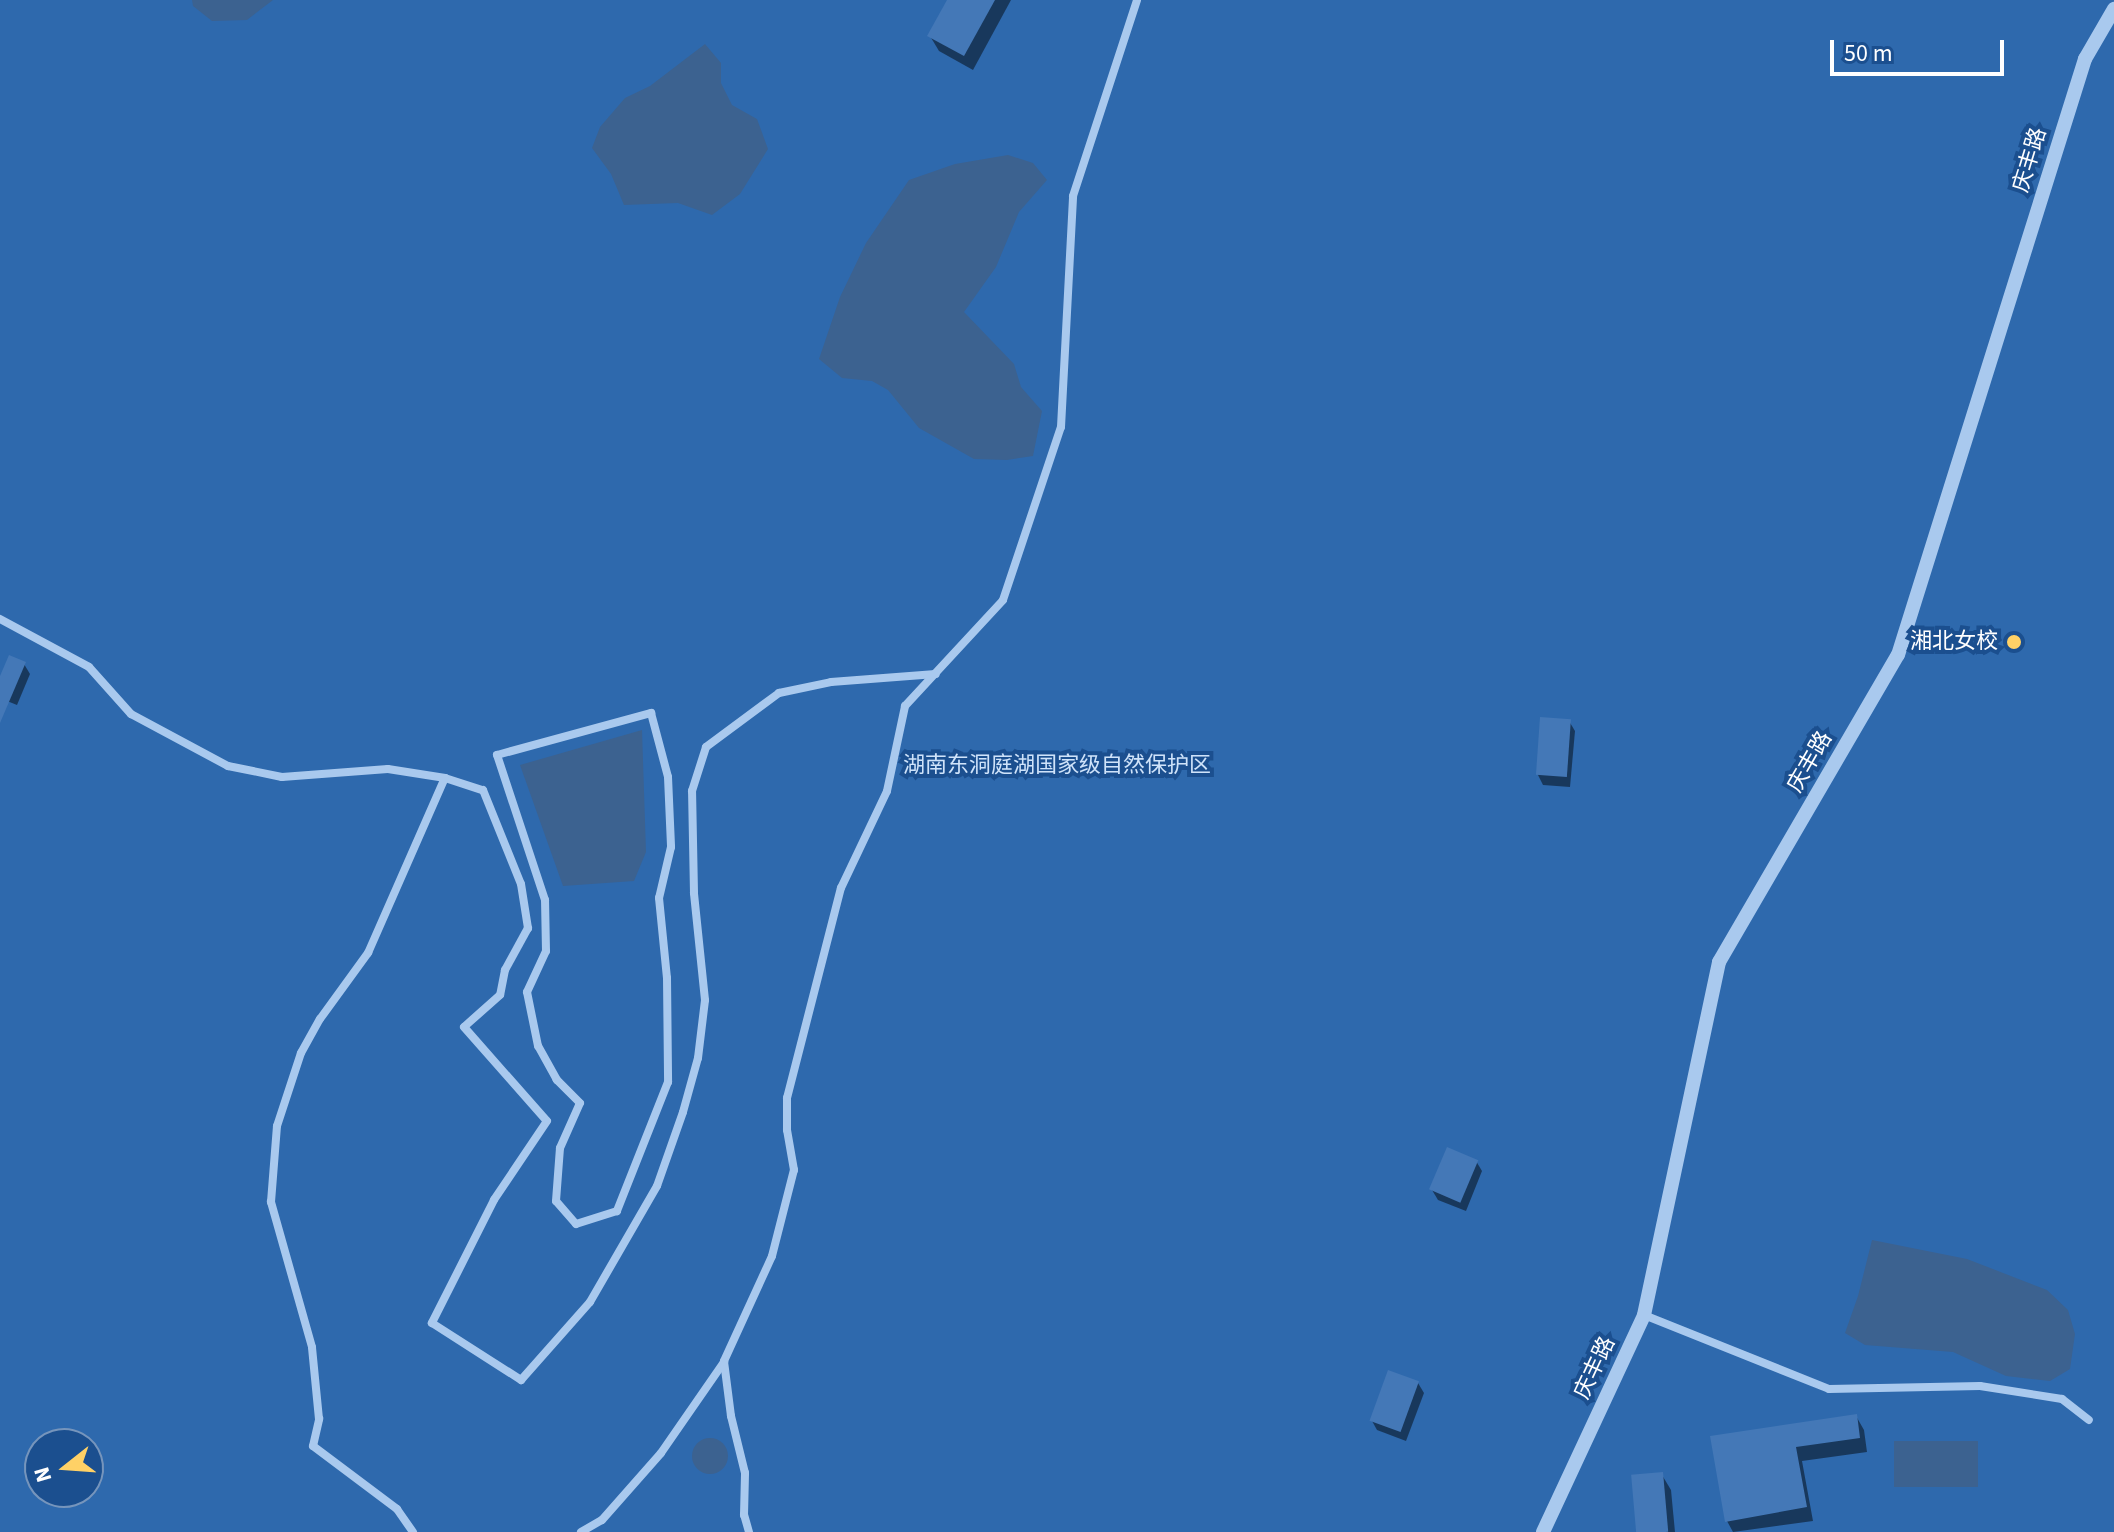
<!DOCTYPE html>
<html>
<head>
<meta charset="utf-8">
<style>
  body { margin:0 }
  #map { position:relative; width:2114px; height:1532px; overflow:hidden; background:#1b4f8f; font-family:"Source Sans 3","Noto Sans SC",sans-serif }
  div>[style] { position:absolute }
  .green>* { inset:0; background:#2e69ad }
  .water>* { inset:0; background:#3c6290; transform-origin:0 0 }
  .round { border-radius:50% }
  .shadow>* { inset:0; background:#0007 }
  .building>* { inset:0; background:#4478b7; transform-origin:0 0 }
  .minor>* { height:8px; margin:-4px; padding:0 4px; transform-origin:4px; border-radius:4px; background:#a9c9ee }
  .tertiary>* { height:14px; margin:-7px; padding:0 7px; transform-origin:7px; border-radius:7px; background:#a9c9ee }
  .dots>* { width:22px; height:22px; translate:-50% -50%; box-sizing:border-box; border:4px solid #1b4f8f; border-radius:50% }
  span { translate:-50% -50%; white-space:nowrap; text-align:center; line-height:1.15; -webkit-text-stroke:8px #1b4f8f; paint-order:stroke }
  .street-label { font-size:22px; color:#fff }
  .poi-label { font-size:22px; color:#fff }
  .right { translate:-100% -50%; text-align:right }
  .park-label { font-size:22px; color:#cfe3fa }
  .north { position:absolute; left:24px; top:1428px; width:80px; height:80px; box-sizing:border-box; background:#1b4f8f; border:2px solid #7695bc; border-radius:50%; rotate:253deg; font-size:22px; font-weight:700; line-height:32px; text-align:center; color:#fff }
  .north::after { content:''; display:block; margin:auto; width:28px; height:36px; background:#ffd166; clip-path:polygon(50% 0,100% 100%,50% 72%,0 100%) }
  .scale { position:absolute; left:1830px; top:40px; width:174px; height:36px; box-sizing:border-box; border:4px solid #fff; border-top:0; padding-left:10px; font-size:24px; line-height:28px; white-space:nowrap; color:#fff; -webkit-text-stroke:6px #1b4f8f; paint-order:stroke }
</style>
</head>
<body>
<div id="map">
  <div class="green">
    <i style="clip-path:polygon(evenodd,0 0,2114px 0,2114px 1532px,0 1532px,0 0,40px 1444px,88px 1444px,88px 1492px,40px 1492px,40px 1444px)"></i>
  </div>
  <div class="water">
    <i style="clip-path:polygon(192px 0,273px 0,247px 20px,212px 21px,193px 6px)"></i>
    <i style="clip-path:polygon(705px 44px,721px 63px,721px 83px,732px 105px,757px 119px,768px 149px,740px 194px,712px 215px,678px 203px,624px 205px,611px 174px,592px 148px,600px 127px,625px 98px,650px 86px)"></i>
    <i style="clip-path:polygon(1008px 155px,1033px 163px,1047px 180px,1019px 212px,996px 267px,964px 312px,1014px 364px,1021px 387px,1042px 411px,1033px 456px,1007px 460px,974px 459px,919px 428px,888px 390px,872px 381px,842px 378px,819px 359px,840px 297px,866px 243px,909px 180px,955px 164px)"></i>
    <i style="clip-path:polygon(642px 730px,646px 852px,634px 881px,563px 886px,520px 765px)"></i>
    <i style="clip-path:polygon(1872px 1240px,1967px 1259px,2047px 1290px,2068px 1310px,2075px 1334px,2070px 1369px,2050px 1381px,2006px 1376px,1953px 1352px,1865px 1345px,1845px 1333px,1858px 1296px)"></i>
    <i class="round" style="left:692px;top:1438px;width:36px;height:36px"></i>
    <i style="left:1894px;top:1441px;width:84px;height:46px"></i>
  </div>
  <div class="shadow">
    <i style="clip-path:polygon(949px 0,1011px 0,973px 70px,939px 51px,930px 36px)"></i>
    <i style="clip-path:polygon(24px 664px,30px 674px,17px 705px,2px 699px,0 681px)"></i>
    <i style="clip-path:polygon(1569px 721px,1575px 731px,1570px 787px,1543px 785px,1538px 775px)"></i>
    <i style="clip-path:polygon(1476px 1161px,1482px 1171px,1466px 1211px,1438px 1200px,1432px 1190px)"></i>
    <i style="clip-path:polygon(1418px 1383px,1424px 1393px,1406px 1441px,1377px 1430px,1372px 1421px)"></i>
    <i style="clip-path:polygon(1856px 1416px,1864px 1430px,1867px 1452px,1802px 1461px,1813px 1521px,1733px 1532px,1727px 1521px,1712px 1437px)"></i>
    <i style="clip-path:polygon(1662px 1475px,1671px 1490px,1675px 1532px,1638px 1532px)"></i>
  </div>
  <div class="building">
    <i style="clip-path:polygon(947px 0,995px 0,964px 56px,927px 36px)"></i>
    <i style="clip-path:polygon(9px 655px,26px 662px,0 723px,0 676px)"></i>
    <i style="left:1540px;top:717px;width:31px;height:58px;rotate:4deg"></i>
    <i style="left:1447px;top:1147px;width:34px;height:46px;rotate:23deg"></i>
    <i style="left:1388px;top:1370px;width:33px;height:54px;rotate:20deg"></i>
    <i style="clip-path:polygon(1857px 1414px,1860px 1438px,1796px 1447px,1807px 1507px,1725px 1522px,1710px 1436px)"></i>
    <i style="left:1663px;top:1472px;width:60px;height:32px;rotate:85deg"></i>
  </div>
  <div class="minor">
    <i style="left:0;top:619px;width:101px;rotate:28.3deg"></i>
    <i style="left:89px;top:667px;width:63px;rotate:48.2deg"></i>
    <i style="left:131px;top:714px;width:110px;rotate:28.2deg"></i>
    <i style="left:228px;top:766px;width:55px;rotate:11.5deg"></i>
    <i style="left:282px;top:777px;width:106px;rotate:-4.3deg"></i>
    <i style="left:388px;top:769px;width:58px;rotate:9deg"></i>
    <i style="left:445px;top:778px;width:40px;rotate:18deg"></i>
    <i style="left:483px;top:790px;width:101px;rotate:68deg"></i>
    <i style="left:521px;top:884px;width:45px;rotate:81deg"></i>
    <i style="left:528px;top:928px;width:48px;rotate:118.7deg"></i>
    <i style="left:505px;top:970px;width:25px;rotate:101deg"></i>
    <i style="left:500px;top:995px;width:48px;rotate:138.4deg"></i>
    <i style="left:464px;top:1027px;width:125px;rotate:48.6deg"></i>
    <i style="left:547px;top:1121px;width:95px;rotate:123.9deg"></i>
    <i style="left:494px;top:1200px;width:138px;rotate:116.8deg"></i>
    <i style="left:432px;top:1323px;width:106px;rotate:32.6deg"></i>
    <i style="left:521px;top:1380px;width:104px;rotate:-48.5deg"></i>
    <i style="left:590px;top:1302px;width:134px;rotate:-60deg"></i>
    <i style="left:657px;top:1186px;width:78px;rotate:-70.6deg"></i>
    <i style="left:683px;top:1112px;width:56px;rotate:-74.5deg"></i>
    <i style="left:698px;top:1058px;width:58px;rotate:-83.1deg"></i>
    <i style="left:705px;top:1000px;width:108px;rotate:-95.9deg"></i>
    <i style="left:694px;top:893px;width:102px;rotate:-91.1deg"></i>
    <i style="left:692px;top:791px;width:46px;rotate:-72.3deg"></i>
    <i style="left:706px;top:747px;width:91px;rotate:-36.5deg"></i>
    <i style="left:779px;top:693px;width:53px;rotate:-11.9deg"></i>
    <i style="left:831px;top:682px;width:105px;rotate:-4.4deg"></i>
    <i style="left:651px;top:713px;width:66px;rotate:75.1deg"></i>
    <i style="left:668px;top:777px;width:70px;rotate:87.5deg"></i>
    <i style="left:671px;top:847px;width:52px;rotate:103.2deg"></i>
    <i style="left:659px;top:898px;width:80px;rotate:84.3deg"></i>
    <i style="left:667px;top:978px;width:104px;rotate:89.4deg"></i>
    <i style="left:668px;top:1082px;width:139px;rotate:111.6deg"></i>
    <i style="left:617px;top:1211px;width:43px;rotate:162.4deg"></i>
    <i style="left:576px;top:1224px;width:30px;rotate:-131deg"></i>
    <i style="left:556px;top:1201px;width:53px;rotate:-85.7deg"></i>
    <i style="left:560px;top:1148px;width:49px;rotate:-66deg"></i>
    <i style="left:580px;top:1103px;width:33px;rotate:-135deg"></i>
    <i style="left:557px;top:1080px;width:39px;rotate:-119deg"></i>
    <i style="left:538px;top:1046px;width:55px;rotate:-101.5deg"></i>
    <i style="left:527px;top:992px;width:45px;rotate:-65.1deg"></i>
    <i style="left:546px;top:951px;width:51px;rotate:-91.1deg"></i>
    <i style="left:545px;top:900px;width:153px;rotate:-108.3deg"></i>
    <i style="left:497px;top:755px;width:160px;rotate:-15.3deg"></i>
    <i style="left:1644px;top:1315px;width:199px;rotate:21.8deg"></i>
    <i style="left:1829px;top:1389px;width:151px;rotate:-1.1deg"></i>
    <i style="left:1980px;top:1386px;width:83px;rotate:9deg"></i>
    <i style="left:2062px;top:1399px;width:34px;rotate:38deg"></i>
    <i style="left:413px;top:1532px;width:28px;rotate:-125deg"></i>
    <i style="left:397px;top:1509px;width:105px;rotate:-143.1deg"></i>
    <i style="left:313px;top:1446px;width:28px;rotate:-77deg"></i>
    <i style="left:319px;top:1419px;width:72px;rotate:-95.6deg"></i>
    <i style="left:312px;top:1347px;width:151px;rotate:-105.8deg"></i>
    <i style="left:271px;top:1202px;width:76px;rotate:-85.5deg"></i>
    <i style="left:277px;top:1126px;width:77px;rotate:-71.8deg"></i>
    <i style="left:301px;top:1053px;width:39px;rotate:-61deg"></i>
    <i style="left:320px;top:1019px;width:82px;rotate:-54deg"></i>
    <i style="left:368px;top:953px;width:191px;rotate:-66.3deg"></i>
    <i style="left:581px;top:1532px;width:24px;rotate:-30deg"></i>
    <i style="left:602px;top:1520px;width:89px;rotate:-48.6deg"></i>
    <i style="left:661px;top:1453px;width:111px;rotate:-55.3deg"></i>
    <i style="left:749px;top:1532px;width:18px;rotate:-106deg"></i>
    <i style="left:744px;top:1515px;width:42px;rotate:-88.6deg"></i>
    <i style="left:745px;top:1473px;width:59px;rotate:-103.8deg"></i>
    <i style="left:731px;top:1416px;width:55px;rotate:-97.3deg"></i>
    <i style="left:724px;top:1361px;width:115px;rotate:-65.4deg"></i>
    <i style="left:772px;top:1256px;width:89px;rotate:-75.7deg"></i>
    <i style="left:794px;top:1170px;width:41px;rotate:-99.9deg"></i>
    <i style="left:787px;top:1130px;width:32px;rotate:-90deg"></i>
    <i style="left:787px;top:1098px;width:217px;rotate:-75.6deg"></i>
    <i style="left:841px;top:888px;width:107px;rotate:-64.6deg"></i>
    <i style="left:887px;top:791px;width:87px;rotate:-78deg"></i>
    <i style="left:905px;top:706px;width:144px;rotate:-47.2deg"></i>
    <i style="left:1003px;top:600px;width:182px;rotate:-71.5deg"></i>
    <i style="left:1061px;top:427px;width:231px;rotate:-87deg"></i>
    <i style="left:1073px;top:196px;width:206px;rotate:-71.9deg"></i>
  </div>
  <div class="tertiary">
    <i style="left:1543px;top:1532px;width:239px;rotate:-65deg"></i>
    <i style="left:1644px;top:1315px;width:361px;rotate:-78deg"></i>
    <i style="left:1719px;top:962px;width:355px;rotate:-59.8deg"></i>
    <i style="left:1898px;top:655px;width:625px;rotate:-72.58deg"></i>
    <i style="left:2085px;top:59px;width:58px;rotate:-59.9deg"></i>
  </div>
  <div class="dots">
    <i style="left:2014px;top:642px;background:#ffd166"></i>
  </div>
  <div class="street-label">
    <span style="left:2030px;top:160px;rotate:-73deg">庆丰路</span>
    <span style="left:1810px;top:762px;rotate:-60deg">庆丰路</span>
    <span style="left:1595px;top:1368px;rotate:-65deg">庆丰路</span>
  </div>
  <div class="poi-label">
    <span class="right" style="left:1998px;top:642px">湘北女校</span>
  </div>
  <div class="park-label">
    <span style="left:1057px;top:766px">湖南东洞庭湖国家级自然保护区</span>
  </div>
  <div class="north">N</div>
  <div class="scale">50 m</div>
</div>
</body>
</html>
